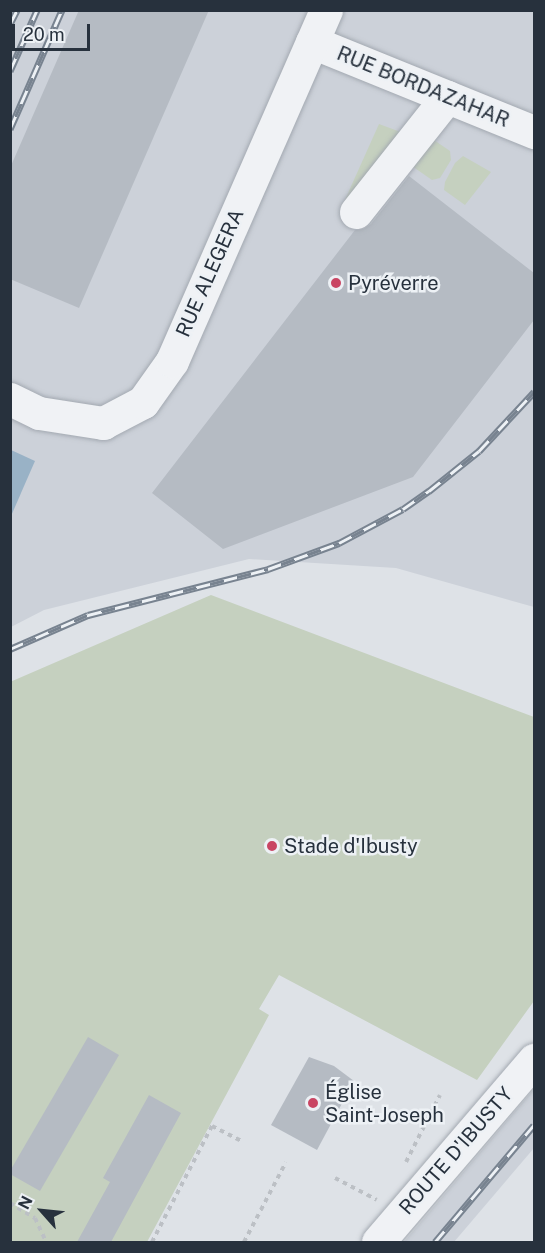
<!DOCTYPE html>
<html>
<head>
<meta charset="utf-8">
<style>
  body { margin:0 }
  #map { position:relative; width:545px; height:1253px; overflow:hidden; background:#dee2e7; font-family:"Public Sans",sans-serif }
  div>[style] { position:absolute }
  .built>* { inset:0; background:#ccd1d9 }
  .green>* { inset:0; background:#c5d0bf }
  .water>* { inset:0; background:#99b2c6 }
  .building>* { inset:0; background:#b5bbc3 }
  .path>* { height:4px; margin-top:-2px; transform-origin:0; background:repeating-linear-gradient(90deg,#bcc0c5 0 4.5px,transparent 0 9px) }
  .roads { filter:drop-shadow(0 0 2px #a3a9b1) drop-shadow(0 0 2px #a3a9b1) }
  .minor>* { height:33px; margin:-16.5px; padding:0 16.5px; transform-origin:16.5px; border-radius:16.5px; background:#f0f2f5 }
  .rail>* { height:7px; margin-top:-3.5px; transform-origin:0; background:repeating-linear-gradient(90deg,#edf1f5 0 14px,#788390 0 28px); box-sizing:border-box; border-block:2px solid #788390 }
  .dots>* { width:16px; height:16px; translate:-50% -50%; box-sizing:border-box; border:3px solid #edf1f5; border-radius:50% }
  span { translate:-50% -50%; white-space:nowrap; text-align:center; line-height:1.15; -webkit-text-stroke:5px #edf1f5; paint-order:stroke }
  .street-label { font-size:20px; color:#27313d }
  .poi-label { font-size:20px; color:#27313d }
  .left { translate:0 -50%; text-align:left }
  .frame { position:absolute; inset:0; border:12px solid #27313d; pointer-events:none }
  .north { position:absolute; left:12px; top:1181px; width:60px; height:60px; -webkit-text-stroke:4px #edf1f5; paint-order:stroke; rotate:297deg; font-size:16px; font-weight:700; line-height:24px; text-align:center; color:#27313d }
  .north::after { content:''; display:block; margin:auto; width:21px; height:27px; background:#27313d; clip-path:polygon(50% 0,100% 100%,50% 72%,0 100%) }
  .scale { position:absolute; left:12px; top:24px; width:78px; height:27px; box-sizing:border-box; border:3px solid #27313d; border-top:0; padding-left:8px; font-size:18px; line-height:21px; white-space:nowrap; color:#27313d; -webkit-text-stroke:4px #edf1f5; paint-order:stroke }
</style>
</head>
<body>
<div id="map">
  <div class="built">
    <i style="clip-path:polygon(11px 11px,534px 11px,534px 607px,396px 568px,249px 559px,44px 610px,11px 627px)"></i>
    <i style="clip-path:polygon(534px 1089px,534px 1148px,454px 1242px,404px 1242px)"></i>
  </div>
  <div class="green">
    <i style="clip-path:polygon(379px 124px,406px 134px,344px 202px)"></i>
    <i style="clip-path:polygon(428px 136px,450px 151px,451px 160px,440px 178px,432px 180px,409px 164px)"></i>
    <i style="clip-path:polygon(463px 156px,491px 172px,465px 205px,444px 190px,445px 182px,455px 163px)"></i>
    <i style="clip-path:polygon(211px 595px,534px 717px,534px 1001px,477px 1080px,279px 975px,259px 1009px,269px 1015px,147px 1242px,11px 1242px,10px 682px)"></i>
  </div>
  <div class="water">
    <i style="clip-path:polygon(11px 450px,35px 461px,11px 516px)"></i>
  </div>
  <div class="building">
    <i style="clip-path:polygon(79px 10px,209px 10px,79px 308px,10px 279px,10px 168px)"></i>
    <i style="clip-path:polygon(409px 176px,534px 273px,534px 320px,413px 477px,223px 549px,152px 493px,355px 230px,363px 229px,371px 224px)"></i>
    <i style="clip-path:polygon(88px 1037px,119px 1055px,40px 1191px,10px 1174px,10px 1171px)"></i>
    <i style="clip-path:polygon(309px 1057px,334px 1066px,354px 1081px,317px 1150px,271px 1125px)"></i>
    <i style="clip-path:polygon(149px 1095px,181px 1113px,111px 1242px,77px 1242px,110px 1182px,103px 1178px)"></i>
  </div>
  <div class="path">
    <i style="left:406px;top:1162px;width:75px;rotate:-63.1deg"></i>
    <i style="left:335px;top:1178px;width:47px;rotate:27.6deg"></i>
    <i style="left:10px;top:1203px;width:29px;rotate:31deg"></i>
    <i style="left:35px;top:1218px;width:26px;rotate:65deg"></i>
    <i style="left:152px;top:1242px;width:131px;rotate:-62.7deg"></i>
    <i style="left:212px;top:1126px;width:35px;rotate:27deg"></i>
    <i style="left:244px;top:1242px;width:90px;rotate:-62.3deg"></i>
  </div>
  <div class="roads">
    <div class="minor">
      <i style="left:312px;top:42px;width:240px;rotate:22.1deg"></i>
      <i style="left:356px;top:212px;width:147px;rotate:-51.6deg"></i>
      <i style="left:10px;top:399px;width:32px;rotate:26deg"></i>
      <i style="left:39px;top:413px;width:65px;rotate:8.9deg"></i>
      <i style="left:103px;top:423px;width:45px;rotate:-27.7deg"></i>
      <i style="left:143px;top:402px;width:50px;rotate:-54.7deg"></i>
      <i style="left:172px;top:361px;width:383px;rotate:-66.3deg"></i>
      <i style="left:378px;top:1242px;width:240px;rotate:-49.4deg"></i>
    </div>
  </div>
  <div class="rail">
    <i style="left:10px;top:24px;width:16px;rotate:-63deg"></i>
    <i style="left:10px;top:71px;width:67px;rotate:-66.1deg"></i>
    <i style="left:10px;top:129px;width:130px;rotate:-66.4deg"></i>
    <i style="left:10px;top:649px;width:85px;rotate:-23.6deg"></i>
    <i style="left:88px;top:615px;width:186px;rotate:-14.3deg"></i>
    <i style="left:268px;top:569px;width:76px;rotate:-20.1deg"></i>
    <i style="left:339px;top:543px;width:72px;rotate:-28deg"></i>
    <i style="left:403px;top:509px;width:32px;rotate:-35deg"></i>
    <i style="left:429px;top:491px;width:64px;rotate:-38.7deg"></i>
    <i style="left:479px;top:451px;width:81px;rotate:-47deg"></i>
    <i style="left:435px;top:1242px;width:153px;rotate:-49.8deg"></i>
  </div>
  <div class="dots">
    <i style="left:336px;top:283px;background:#c94563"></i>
    <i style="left:272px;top:846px;background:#c94563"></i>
    <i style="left:313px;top:1103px;background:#c94563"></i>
  </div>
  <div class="street-label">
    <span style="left:423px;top:87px;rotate:22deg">RUE BORDAZAHAR</span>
    <span style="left:210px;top:273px;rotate:-66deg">RUE ALEGERA</span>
    <span style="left:456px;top:1151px;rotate:-49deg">ROUTE D'IBUSTY</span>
  </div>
  <div class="poi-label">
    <span class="left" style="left:348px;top:283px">Pyréverre</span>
    <span class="left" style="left:284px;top:846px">Stade d'Ibusty</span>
    <span class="left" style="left:325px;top:1104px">Église<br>Saint-Joseph</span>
  </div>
  <div class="frame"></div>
  <div class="north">N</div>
  <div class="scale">20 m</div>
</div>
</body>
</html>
